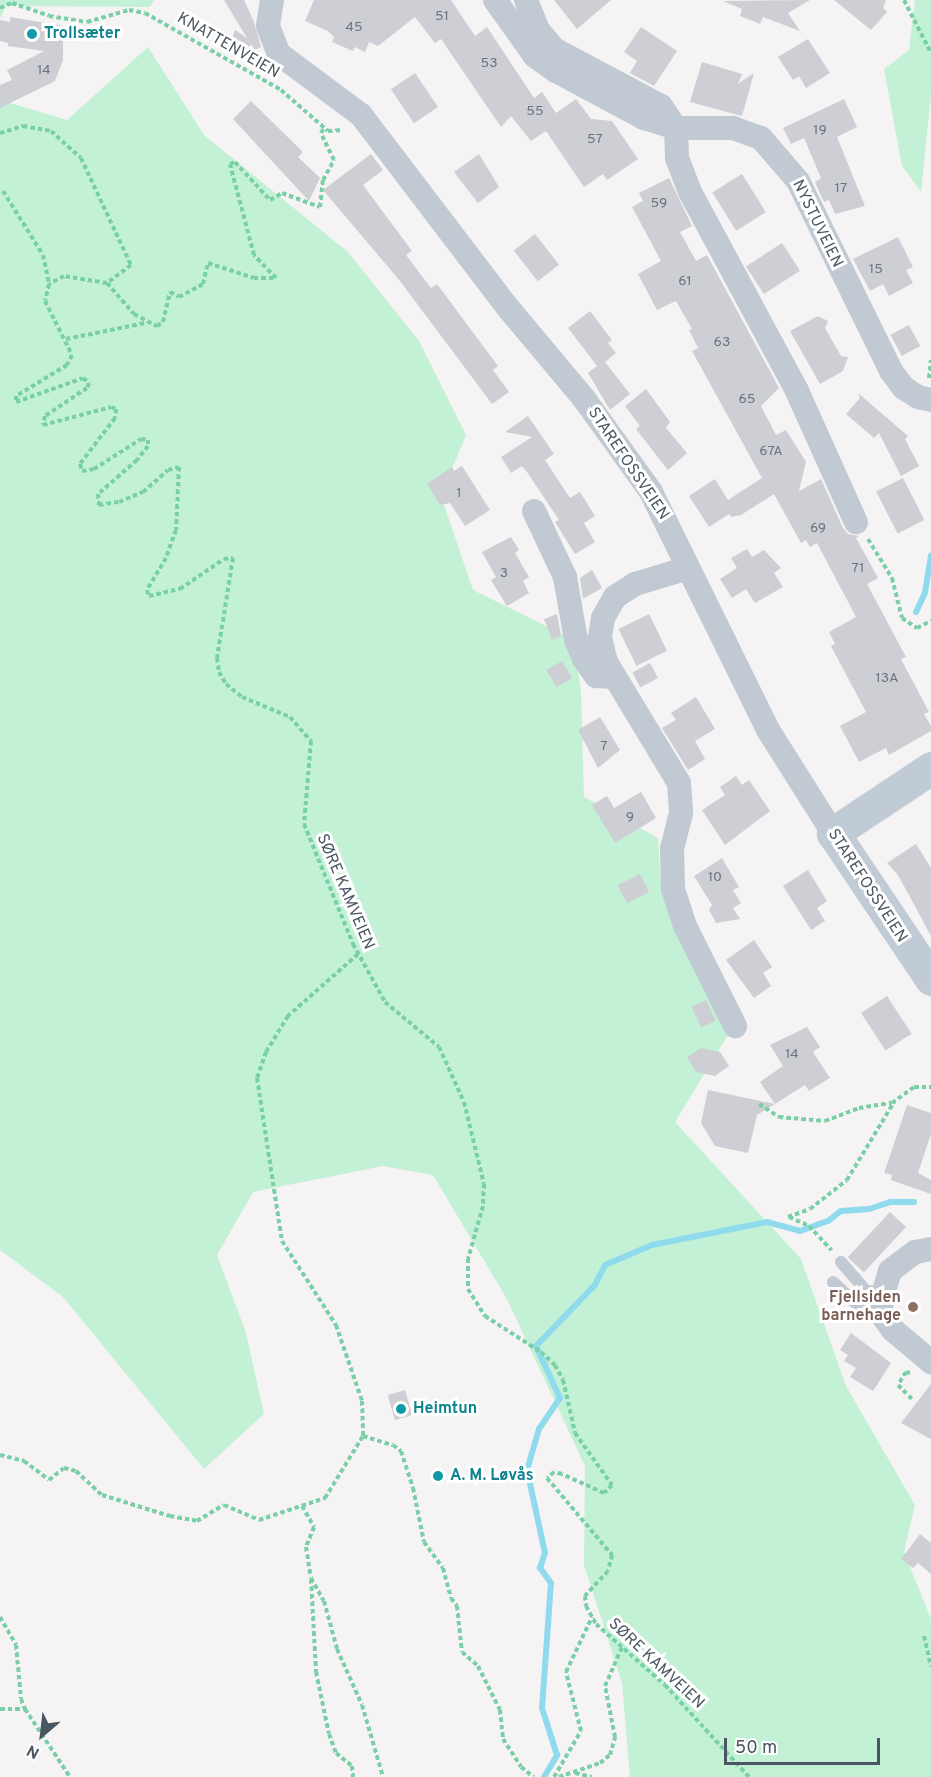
<!DOCTYPE html>
<html>
<head>
<meta charset="utf-8">
<style>
  body { margin:0 }
  #map { position:relative; width:931px; height:1777px; overflow:hidden; background:#f5f3f3; font-family:Overpass,sans-serif }
  div>[style] { position:absolute }
  .green>* { inset:0; background:#c3f1d5 }
  .stream>* { height:6px; margin:-3px; padding:0 3px; transform-origin:3px; border-radius:3px; background:#90daee }
  .building>* { inset:0; background:#cdcfd5; transform-origin:0 0 }
  .path>* { height:4px; margin-top:-2px; transform-origin:0; background:repeating-linear-gradient(90deg,#7ad0a6 0 4.5px,transparent 0 7.5px) }
  .lane>* { height:12px; margin:-6px; padding:0 6px; transform-origin:6px; border-radius:6px; background:#c1cad2 }
  .street>* { height:24px; margin:-12px; padding:0 12px; transform-origin:12px; border-radius:12px; background:#c1cad2 }
  .secondary>* { height:33px; margin:-16.5px; padding:0 16.5px; transform-origin:16.5px; border-radius:16.5px; background:#c1cbd6 }
  .dots>* { width:16px; height:16px; translate:-50% -50%; box-sizing:border-box; border:3px solid #fff; border-radius:50% }
  span { translate:-50% -50%; white-space:nowrap; text-align:center; line-height:1.15; -webkit-text-stroke:6px #fff; paint-order:stroke }
  .number-label { font-size:14px; color:#6b747e }
  .number-label span { -webkit-text-stroke-width:0 }
  .culture-label { font-size:16px; color:#0d838f; font-weight:700 }
  .left { translate:0 -50%; text-align:left }
  .street-label { font-size:16px; color:#4a5661 }
  .education-label { font-size:16px; color:#785e54; font-weight:700 }
  .right { translate:-100% -50%; text-align:right }
  .north { position:absolute; left:12px; top:1705px; width:60px; height:60px; -webkit-text-stroke:4px #fff; paint-order:stroke; rotate:208deg; font-size:16px; font-weight:700; line-height:24px; text-align:center; color:#4a5661 }
  .north::after { content:''; display:block; margin:auto; width:21px; height:27px; background:#4a5661; clip-path:polygon(50% 0,100% 100%,50% 72%,0 100%) }
  .scale { position:absolute; left:724px; top:1738px; width:156px; height:27px; box-sizing:border-box; border:3px solid #4a5661; border-top:0; padding-left:8px; font-size:18px; line-height:21px; white-space:nowrap; color:#4a5661; -webkit-text-stroke:4px #fff; paint-order:stroke }
</style>
</head>
<body>
<div id="map">
  <div class="green">
    <i style="clip-path:polygon(0 0,154px 0,150px 7px,6px 6px,0 18px)"></i>
    <i style="clip-path:polygon(915px 0,931px 0,931px 93px,921px 192px,902px 166px,884px 69px,909px 50px)"></i>
    <i style="clip-path:polygon(148px 47px,204px 135px,348px 252px,419px 341px,466px 435px,441px 496px,473px 590px,574px 640px,581px 692px,584px 797px,658px 838px,660px 875px,702px 978px,731px 1030px,675px 1122px,801px 1259px,846px 1386px,915px 1505px,904px 1552px,931px 1619px,931px 1777px,630px 1777px,622px 1683px,584px 1565px,585px 1466px,507px 1299px,433px 1175px,383px 1166px,253px 1192px,217px 1255px,246px 1333px,264px 1414px,204px 1469px,63px 1297px,0 1250px,0 100px,67px 120px)"></i>
  </div>
  <div class="stream">
    <i style="left:916px;top:612px;width:21px;rotate:-65deg"></i>
    <i style="left:925px;top:593px;width:38px;rotate:-81deg"></i>
    <i style="left:544px;top:1777px;width:26px;rotate:-59deg"></i>
    <i style="left:557px;top:1755px;width:49px;rotate:-107.7deg"></i>
    <i style="left:542px;top:1708px;width:125px;rotate:-85.9deg"></i>
    <i style="left:551px;top:1583px;width:19px;rotate:-126deg"></i>
    <i style="left:540px;top:1568px;width:16px;rotate:-72deg"></i>
    <i style="left:545px;top:1553px;width:85px;rotate:-102.2deg"></i>
    <i style="left:527px;top:1470px;width:43px;rotate:-73.7deg"></i>
    <i style="left:539px;top:1429px;width:37px;rotate:-56deg"></i>
    <i style="left:560px;top:1398px;width:57px;rotate:-114.8deg"></i>
    <i style="left:536px;top:1346px;width:85px;rotate:-46deg"></i>
    <i style="left:595px;top:1285px;width:22px;rotate:-63deg"></i>
    <i style="left:605px;top:1265px;width:51px;rotate:-23.1deg"></i>
    <i style="left:652px;top:1245px;width:117px;rotate:-11.3deg"></i>
    <i style="left:767px;top:1222px;width:34px;rotate:15deg"></i>
    <i style="left:800px;top:1231px;width:30px;rotate:-20deg"></i>
    <i style="left:828px;top:1221px;width:16px;rotate:-38deg"></i>
    <i style="left:841px;top:1211px;width:28px;rotate:-4deg"></i>
    <i style="left:869px;top:1209px;width:23px;rotate:-18deg"></i>
    <i style="left:891px;top:1202px;width:23px"></i>
  </div>
  <div class="building">
    <i style="clip-path:polygon(224px 0,244px 0,254px 22px,261px 47px,255px 50px,251px 44px,243px 58px,228px 49px,235px 30px,247px 38px)"></i>
    <i style="clip-path:polygon(314px 0,451px 0,475px 36px,487px 27px,534px 98px,542px 92px,556px 113px,576px 99px,591px 119px,612px 121px,638px 159px,607px 180px,603px 174px,584px 187px,546px 131px,531px 141px,511px 116px,501px 127px,441px 39px,435px 43px,415px 17px,378px 46px,369px 42px,365px 52px,355px 47px,353px 51px,332px 42px,334px 37px,328px 31px,305px 21px)"></i>
    <i style="clip-path:polygon(554px 0,611px 0,577px 29px)"></i>
    <i style="clip-path:polygon(810px 0,788px 13px,800px 31px,763px 17px,760px 24px,740px 16px,742px 9px,723px 1px)"></i>
    <i style="clip-path:polygon(834px 0,886px 0,883px 8px,887px 12px,871px 30px)"></i>
    <i style="clip-path:polygon(10px 17px,63px 26px,63px 60px,55px 81px,0 108px,0 85px,12px 80px,7px 70px,44px 51px,8px 46px,8px 43px,0 41px,0 20px,10px 22px)"></i>
    <i style="clip-path:polygon(641px 27px,677px 51px,654px 86px,630px 73px,637px 61px,624px 52px)"></i>
    <i style="clip-path:polygon(808px 39px,830px 73px,806px 88px,799px 76px,793px 80px,778px 57px)"></i>
    <i style="clip-path:polygon(702px 62px,742px 74px,738px 84px,754px 73px,742px 116px,690px 102px)"></i>
    <i style="left:415px;top:73px;width:41px;height:29px;rotate:56deg"></i>
    <i style="clip-path:polygon(844px 99px,857px 127px,837px 137px,865px 206px,835px 214px,829px 200px,824px 202px,818px 189px,815px 182px,821px 178px,804px 138px,791px 144px,783px 128px)"></i>
    <i style="clip-path:polygon(251px 101px,303px 152px,298px 157px,320px 178px,309px 201px,233px 119px)"></i>
    <i style="clip-path:polygon(371px 154px,383px 170px,363px 185px,412px 251px,406px 255px,431px 288px,437px 284px,498px 366px,493px 370px,509px 392px,492px 404px,400px 281px,323px 190px)"></i>
    <i style="clip-path:polygon(479px 154px,499px 187px,478px 203px,454px 172px)"></i>
    <i style="left:742px;top:174px;width:45px;height:35px;rotate:58deg"></i>
    <i style="clip-path:polygon(669px 178px,692px 226px,680px 232px,696px 261px,707px 255px,779px 388px,761px 406px,776px 435px,786px 430px,806px 462px,799px 491px,821px 479px,843px 528px,848px 534px,859px 536px,856px 538px,878px 578px,867px 584px,906px 657px,901px 659px,929px 712px,924px 714px,931px 726px,931px 731px,889px 755px,886px 748px,859px 762px,840px 726px,866px 712px,831px 646px,835px 644px,829px 632px,856px 617px,817px 543px,810px 547px,806px 540px,801px 543px,774px 494px,741px 515px,731px 517px,729px 514px,709px 527px,689px 496px,715px 479px,728px 500px,762px 478px,692px 351px,698px 348px,689px 330px,692px 329px,676px 301px,657px 310px,638px 274px,661px 261px,632px 207px,643px 201px,639px 193px)"></i>
    <i style="left:535px;top:234px;width:39px;height:27px;rotate:52deg"></i>
    <i style="clip-path:polygon(898px 237px,913px 267px,906px 270px,913px 283px,889px 296px,883px 284px,870px 291px,853px 259px)"></i>
    <i style="left:782px;top:243px;width:33px;height:43px;rotate:57deg"></i>
    <i style="clip-path:polygon(590px 311px,612px 340px,608px 343px,616px 353px,605px 362px,630px 394px,610px 410px,588px 373px,597px 366px,568px 328px)"></i>
    <i style="clip-path:polygon(818px 316px,828px 321px,825px 328px,841px 356px,848px 357px,843px 371px,820px 384px,790px 331px)"></i>
    <i style="left:909px;top:325px;width:24px;height:21px;rotate:62deg"></i>
    <i style="clip-path:polygon(646px 389px,670px 422px,666px 428px,687px 453px,668px 470px,636px 429px,640px 426px,625px 406px)"></i>
    <i style="clip-path:polygon(858px 393px,908px 436px,905px 439px,919px 466px,901px 476px,879px 433px,874px 438px,846px 414px,860px 398px)"></i>
    <i style="clip-path:polygon(528px 416px,554px 454px,545px 460px,570px 498px,580px 492px,595px 516px,584px 523px,595px 542px,575px 554px,555px 522px,559px 520px,527px 472px,522px 466px,511px 473px,501px 457px,532px 437px,505px 432px)"></i>
    <i style="clip-path:polygon(462px 466px,490px 510px,465px 526px,450px 503px,440px 505px,427px 484px,452px 467px,454px 471px)"></i>
    <i style="left:903px;top:478px;width:47px;height:30px;rotate:63deg"></i>
    <i style="clip-path:polygon(511px 537px,519px 550px,515px 553px,529px 577px,523px 581px,529px 593px,507px 606px,491px 580px,496px 577px,482px 552px)"></i>
    <i style="clip-path:polygon(747px 549px,752px 557px,764px 550px,781px 568px,774px 573px,783px 587px,755px 603px,746px 589px,732px 598px,720px 579px,737px 568px,731px 558px)"></i>
    <i style="clip-path:polygon(592px 570px,602px 588px,583px 599px,580px 578px)"></i>
    <i style="clip-path:polygon(557px 614px,561px 636px,552px 640px,544px 619px)"></i>
    <i style="left:649px;top:614px;width:41px;height:34px;rotate:64deg"></i>
    <i style="left:562px;top:661px;width:20px;height:18px;rotate:60deg"></i>
    <i style="left:650px;top:663px;width:17px;height:20px;rotate:62deg"></i>
    <i style="clip-path:polygon(696px 697px,715px 729px,695px 741px,705px 759px,688px 770px,662px 728px,676px 720px,671px 713px)"></i>
    <i style="clip-path:polygon(600px 717px,620px 750px,598px 768px,578px 730px)"></i>
    <i style="clip-path:polygon(736px 776px,742px 785px,749px 780px,770px 811px,725px 845px,702px 810px,725px 795px,720px 787px)"></i>
    <i style="clip-path:polygon(641px 792px,656px 818px,615px 843px,592px 805px,607px 796px,614px 808px)"></i>
    <i style="clip-path:polygon(916px 844px,931px 868px,931px 936px,898px 875px,887px 863px)"></i>
    <i style="clip-path:polygon(722px 858px,739px 887px,733px 890px,741px 903px,733px 908px,740px 919px,716px 923px,709px 910px,712px 905px,694px 876px)"></i>
    <i style="clip-path:polygon(808px 870px,827px 901px,817px 908px,825px 921px,811px 930px,783px 886px)"></i>
    <i style="left:640px;top:874px;width:20px;height:25px;rotate:63deg"></i>
    <i style="clip-path:polygon(754px 940px,772px 967px,763px 973px,771px 986px,754px 998px,726px 960px)"></i>
    <i style="left:887px;top:996px;width:45px;height:31px;rotate:57deg"></i>
    <i style="left:706px;top:1000px;width:23px;height:16px;rotate:65deg"></i>
    <i style="clip-path:polygon(807px 1027px,820px 1047px,813px 1052px,830px 1078px,809px 1091px,805px 1085px,775px 1104px,760px 1082px,783px 1066px,770px 1045px)"></i>
    <i style="clip-path:polygon(701px 1048px,720px 1052px,729px 1066px,715px 1076px,696px 1072px,687px 1057px)"></i>
    <i style="clip-path:polygon(708px 1090px,775px 1104px,757px 1115px,748px 1153px,715px 1146px,701px 1123px)"></i>
    <i style="clip-path:polygon(907px 1105px,931px 1113px,931px 1134px,918px 1173px,931px 1180px,931px 1194px,891px 1180px,892px 1175px,884px 1173px)"></i>
    <i style="left:890px;top:1212px;width:22px;height:62px;rotate:43deg"></i>
    <i style="clip-path:polygon(851px 1333px,891px 1363px,873px 1391px,850px 1377px,856px 1368px,844px 1361px,848px 1355px,840px 1350px)"></i>
    <i style="clip-path:polygon(931px 1384px,931px 1439px,901px 1423px)"></i>
    <i style="left:405px;top:1390px;width:26px;height:18px;rotate:74deg"></i>
    <i style="clip-path:polygon(920px 1534px,931px 1543px,931px 1574px,918px 1563px,913px 1568px,901px 1559px)"></i>
  </div>
  <div class="path">
    <i style="left:904px;top:0;width:59px;rotate:63deg"></i>
    <i style="left:0;top:8px;width:13px;rotate:-23deg"></i>
    <i style="left:12px;top:3px;width:39px;rotate:19deg"></i>
    <i style="left:49px;top:16px;width:38px;rotate:9deg"></i>
    <i style="left:87px;top:22px;width:44px;rotate:-15.9deg"></i>
    <i style="left:129px;top:10px;width:16px;rotate:11deg"></i>
    <i style="left:145px;top:13px;width:156px;rotate:29.5deg"></i>
    <i style="left:281px;top:90px;width:62px;rotate:41.1deg"></i>
    <i style="left:328px;top:131px;width:15px;rotate:-4deg"></i>
    <i style="left:0;top:133px;width:24px;rotate:-17deg"></i>
    <i style="left:23px;top:126px;width:28px;rotate:10deg"></i>
    <i style="left:51px;top:131px;width:40px;rotate:42deg"></i>
    <i style="left:81px;top:158px;width:118px;rotate:65deg"></i>
    <i style="left:131px;top:265px;width:30px;rotate:143deg"></i>
    <i style="left:107px;top:283px;width:44px;rotate:-170.8deg"></i>
    <i style="left:64px;top:276px;width:17px;rotate:152deg"></i>
    <i style="left:49px;top:284px;width:17px;rotate:103deg"></i>
    <i style="left:45px;top:301px;width:60px;rotate:63.4deg"></i>
    <i style="left:72px;top:355px;width:11px;rotate:117deg"></i>
    <i style="left:67px;top:365px;width:60px;rotate:148.7deg"></i>
    <i style="left:16px;top:396px;width:6px;rotate:90deg"></i>
    <i style="left:16px;top:402px;width:71px;rotate:-19.7deg"></i>
    <i style="left:83px;top:378px;width:8px;rotate:40deg"></i>
    <i style="left:89px;top:383px;width:5px;rotate:112deg"></i>
    <i style="left:87px;top:388px;width:50px;rotate:146.3deg"></i>
    <i style="left:45px;top:416px;width:9px;rotate:103deg"></i>
    <i style="left:43px;top:425px;width:70px;rotate:-14.8deg"></i>
    <i style="left:111px;top:407px;width:5px;rotate:22deg"></i>
    <i style="left:116px;top:409px;width:9px;rotate:96deg"></i>
    <i style="left:115px;top:418px;width:58px;rotate:127.3deg"></i>
    <i style="left:80px;top:464px;width:7px;rotate:74deg"></i>
    <i style="left:82px;top:471px;width:12px;rotate:-9deg"></i>
    <i style="left:94px;top:469px;width:56px;rotate:-32.6deg"></i>
    <i style="left:141px;top:439px;width:7px;rotate:8deg"></i>
    <i style="left:148px;top:440px;width:6px;rotate:90deg"></i>
    <i style="left:148px;top:446px;width:18px;rotate:128deg"></i>
    <i style="left:137px;top:460px;width:52px;rotate:138.9deg"></i>
    <i style="left:98px;top:494px;width:11px;rotate:85deg"></i>
    <i style="left:99px;top:505px;width:20px;rotate:-9deg"></i>
    <i style="left:119px;top:502px;width:26px;rotate:-23deg"></i>
    <i style="left:143px;top:492px;width:33px;rotate:-41deg"></i>
    <i style="left:168px;top:470px;width:11px;rotate:-15deg"></i>
    <i style="left:179px;top:467px;width:63px;rotate:92.7deg"></i>
    <i style="left:176px;top:530px;width:30px;rotate:110deg"></i>
    <i style="left:166px;top:558px;width:37px;rotate:121deg"></i>
    <i style="left:147px;top:590px;width:6px;rotate:72deg"></i>
    <i style="left:149px;top:596px;width:32px;rotate:-13deg"></i>
    <i style="left:180px;top:589px;width:53px;rotate:-34.3deg"></i>
    <i style="left:224px;top:559px;width:9px;rotate:-6deg"></i>
    <i style="left:233px;top:558px;width:101px;rotate:99.1deg"></i>
    <i style="left:217px;top:658px;width:14px;rotate:82deg"></i>
    <i style="left:219px;top:672px;width:14px;rotate:60deg"></i>
    <i style="left:226px;top:684px;width:21px;rotate:39deg"></i>
    <i style="left:242px;top:697px;width:52px;rotate:22.6deg"></i>
    <i style="left:290px;top:717px;width:32px;rotate:49deg"></i>
    <i style="left:311px;top:741px;width:83px;rotate:94.8deg"></i>
    <i style="left:304px;top:824px;width:130px;rotate:67.8deg"></i>
    <i style="left:353px;top:944px;width:66px;rotate:61.1deg"></i>
    <i style="left:385px;top:1002px;width:70px;rotate:39.8deg"></i>
    <i style="left:439px;top:1047px;width:60px;rotate:65.6deg"></i>
    <i style="left:464px;top:1102px;width:84px;rotate:76.3deg"></i>
    <i style="left:484px;top:1184px;width:22px;rotate:93deg"></i>
    <i style="left:483px;top:1206px;width:55px;rotate:105.8deg"></i>
    <i style="left:468px;top:1259px;width:30px;rotate:90deg"></i>
    <i style="left:468px;top:1289px;width:32px;rotate:58deg"></i>
    <i style="left:485px;top:1316px;width:67px;rotate:32.7deg"></i>
    <i style="left:541px;top:1352px;width:19px;rotate:43deg"></i>
    <i style="left:555px;top:1365px;width:17px;rotate:62deg"></i>
    <i style="left:563px;top:1380px;width:54px;rotate:77.2deg"></i>
    <i style="left:575px;top:1433px;width:64px;rotate:54.6deg"></i>
    <i style="left:612px;top:1485px;width:11px;rotate:135deg"></i>
    <i style="left:604px;top:1493px;width:46px;rotate:-155.7deg"></i>
    <i style="left:562px;top:1474px;width:8px;rotate:-166deg"></i>
    <i style="left:554px;top:1472px;width:9px;rotate:139deg"></i>
    <i style="left:547px;top:1478px;width:101px;rotate:49.8deg"></i>
    <i style="left:612px;top:1555px;width:16px;rotate:104deg"></i>
    <i style="left:608px;top:1571px;width:34px;rotate:133deg"></i>
    <i style="left:585px;top:1596px;width:10px;rotate:84deg"></i>
    <i style="left:586px;top:1606px;width:21px;rotate:61deg"></i>
    <i style="left:596px;top:1624px;width:92px;rotate:41.5deg"></i>
    <i style="left:665px;top:1685px;width:125px;rotate:47.6deg"></i>
    <i style="left:3px;top:191px;width:75px;rotate:58deg"></i>
    <i style="left:43px;top:255px;width:30px;rotate:78deg"></i>
    <i style="left:107px;top:283px;width:41px;rotate:48.9deg"></i>
    <i style="left:134px;top:314px;width:26px;rotate:28deg"></i>
    <i style="left:157px;top:326px;width:7px;rotate:-34deg"></i>
    <i style="left:163px;top:322px;width:31px;rotate:-77deg"></i>
    <i style="left:170px;top:292px;width:10px;rotate:29deg"></i>
    <i style="left:179px;top:297px;width:27px;rotate:-28deg"></i>
    <i style="left:203px;top:284px;width:22px;rotate:-77deg"></i>
    <i style="left:208px;top:263px;width:48px;rotate:18.1deg"></i>
    <i style="left:254px;top:278px;width:22px"></i>
    <i style="left:276px;top:278px;width:32px;rotate:-134deg"></i>
    <i style="left:254px;top:255px;width:94px;rotate:-104.8deg"></i>
    <i style="left:230px;top:164px;width:5px;rotate:-22deg"></i>
    <i style="left:235px;top:162px;width:52px;rotate:47.4deg"></i>
    <i style="left:270px;top:200px;width:14px;rotate:-30deg"></i>
    <i style="left:282px;top:193px;width:40px;rotate:20.2deg"></i>
    <i style="left:320px;top:207px;width:27px;rotate:-84deg"></i>
    <i style="left:323px;top:180px;width:23px;rotate:-61deg"></i>
    <i style="left:334px;top:160px;width:30px;rotate:-116deg"></i>
    <i style="left:321px;top:133px;width:6px;rotate:-59deg"></i>
    <i style="left:66px;top:339px;width:81px;rotate:-11.4deg"></i>
    <i style="left:929px;top:378px;width:18px;rotate:-84deg"></i>
    <i style="left:868px;top:539px;width:46px;rotate:58.4deg"></i>
    <i style="left:892px;top:578px;width:41px;rotate:76deg"></i>
    <i style="left:902px;top:618px;width:18px;rotate:34deg"></i>
    <i style="left:917px;top:628px;width:16px;rotate:-27deg"></i>
    <i style="left:358px;top:954px;width:94px;rotate:138.5deg"></i>
    <i style="left:288px;top:1016px;width:42px;rotate:121.4deg"></i>
    <i style="left:266px;top:1052px;width:28px;rotate:109deg"></i>
    <i style="left:257px;top:1078px;width:165px;rotate:81.3deg"></i>
    <i style="left:282px;top:1241px;width:100px;rotate:57.3deg"></i>
    <i style="left:336px;top:1325px;width:80px;rotate:71.1deg"></i>
    <i style="left:362px;top:1401px;width:35px;rotate:88deg"></i>
    <i style="left:759px;top:1104px;width:24px;rotate:33deg"></i>
    <i style="left:779px;top:1117px;width:46px;rotate:5deg"></i>
    <i style="left:825px;top:1121px;width:36px;rotate:-21deg"></i>
    <i style="left:859px;top:1108px;width:33px;rotate:-9deg"></i>
    <i style="left:892px;top:1103px;width:27px;rotate:-36deg"></i>
    <i style="left:914px;top:1087px;width:17px"></i>
    <i style="left:788px;top:1217px;width:23px;rotate:-20deg"></i>
    <i style="left:810px;top:1209px;width:47px;rotate:-38.1deg"></i>
    <i style="left:847px;top:1180px;width:91px;rotate:-58.9deg"></i>
    <i style="left:789px;top:1217px;width:22px;rotate:24deg"></i>
    <i style="left:809px;top:1226px;width:33px;rotate:47deg"></i>
    <i style="left:910px;top:1373px;width:4px;rotate:-166deg"></i>
    <i style="left:906px;top:1372px;width:15px;rotate:122deg"></i>
    <i style="left:898px;top:1385px;width:21px;rotate:45deg"></i>
    <i style="left:0;top:1455px;width:25px;rotate:14deg"></i>
    <i style="left:24px;top:1461px;width:31px;rotate:37deg"></i>
    <i style="left:49px;top:1480px;width:19px;rotate:-39deg"></i>
    <i style="left:64px;top:1468px;width:12px;rotate:14deg"></i>
    <i style="left:76px;top:1471px;width:35px;rotate:43deg"></i>
    <i style="left:102px;top:1495px;width:71px;rotate:17.2deg"></i>
    <i style="left:170px;top:1516px;width:27px;rotate:10deg"></i>
    <i style="left:197px;top:1521px;width:31px;rotate:-31deg"></i>
    <i style="left:224px;top:1505px;width:38px;rotate:23deg"></i>
    <i style="left:259px;top:1520px;width:70px;rotate:-18.4deg"></i>
    <i style="left:325px;top:1498px;width:73px;rotate:-58.5deg"></i>
    <i style="left:363px;top:1436px;width:31px;rotate:17deg"></i>
    <i style="left:393px;top:1445px;width:10px;rotate:37deg"></i>
    <i style="left:401px;top:1451px;width:39px;rotate:72deg"></i>
    <i style="left:413px;top:1488px;width:55px;rotate:78.5deg"></i>
    <i style="left:424px;top:1542px;width:32px;rotate:54deg"></i>
    <i style="left:443px;top:1568px;width:31px;rotate:75deg"></i>
    <i style="left:451px;top:1598px;width:10px;rotate:53deg"></i>
    <i style="left:457px;top:1606px;width:46px;rotate:83.8deg"></i>
    <i style="left:462px;top:1652px;width:21px;rotate:41deg"></i>
    <i style="left:478px;top:1666px;width:49px;rotate:63.4deg"></i>
    <i style="left:500px;top:1710px;width:29px;rotate:84deg"></i>
    <i style="left:503px;top:1739px;width:33px;rotate:57deg"></i>
    <i style="left:521px;top:1767px;width:16px;rotate:38deg"></i>
    <i style="left:302px;top:1506px;width:24px;rotate:60deg"></i>
    <i style="left:314px;top:1527px;width:22px;rotate:112deg"></i>
    <i style="left:306px;top:1547px;width:31px;rotate:81deg"></i>
    <i style="left:311px;top:1578px;width:26px;rotate:61deg"></i>
    <i style="left:324px;top:1601px;width:50px;rotate:74.8deg"></i>
    <i style="left:337px;top:1649px;width:61px;rotate:65.9deg"></i>
    <i style="left:362px;top:1705px;width:75px;rotate:73.7deg"></i>
    <i style="left:311px;top:1579px;width:93px;rotate:86.9deg"></i>
    <i style="left:316px;top:1672px;width:63px;rotate:78.2deg"></i>
    <i style="left:329px;top:1734px;width:20px;rotate:70deg"></i>
    <i style="left:336px;top:1753px;width:21px;rotate:39deg"></i>
    <i style="left:352px;top:1766px;width:11px;rotate:85deg"></i>
    <i style="left:0;top:1617px;width:32px;rotate:60deg"></i>
    <i style="left:16px;top:1645px;width:54px;rotate:84.7deg"></i>
    <i style="left:21px;top:1699px;width:11px;rotate:68deg"></i>
    <i style="left:924px;top:1636px;width:31px;rotate:77deg"></i>
    <i style="left:0;top:1709px;width:25px"></i>
    <i style="left:25px;top:1709px;width:82px;rotate:56.5deg"></i>
    <i style="left:575px;top:1773px;width:17px;rotate:13deg"></i>
    <i style="left:554px;top:1777px;width:53px;rotate:-59.6deg"></i>
    <i style="left:581px;top:1731px;width:61px;rotate:-104.3deg"></i>
    <i style="left:566px;top:1672px;width:61px;rotate:-64.7deg"></i>
    <i style="left:559px;top:1777px;width:43px;rotate:-18.9deg"></i>
    <i style="left:600px;top:1763px;width:13px;rotate:-39deg"></i>
    <i style="left:610px;top:1755px;width:19px;rotate:-74deg"></i>
    <i style="left:615px;top:1737px;width:52px;rotate:-101.1deg"></i>
    <i style="left:605px;top:1686px;width:43px;rotate:-66.4deg"></i>
  </div>
  <div class="lane">
    <i style="left:841px;top:1262px;width:38px;rotate:49deg"></i>
    <i style="left:866px;top:1291px;width:16px;rotate:4deg"></i>
    <i style="left:833px;top:1282px;width:35px;rotate:43deg"></i>
    <i style="left:859px;top:1306px;width:25px;rotate:21deg"></i>
  </div>
  <div class="street">
    <i style="left:272px;top:0;width:26px;rotate:99deg"></i>
    <i style="left:268px;top:26px;width:30px;rotate:69deg"></i>
    <i style="left:279px;top:54px;width:102px;rotate:36.6deg"></i>
    <i style="left:361px;top:115px;width:244px;rotate:52.7deg"></i>
    <i style="left:509px;top:309px;width:119px;rotate:50.1deg"></i>
    <i style="left:585px;top:400px;width:113px;rotate:54.3deg"></i>
    <i style="left:651px;top:492px;width:265px;rotate:63.8deg"></i>
    <i style="left:768px;top:730px;width:122px;rotate:57.7deg"></i>
    <i style="left:495px;top:0;width:69px;rotate:54.5deg"></i>
    <i style="left:535px;top:56px;width:26px;rotate:36deg"></i>
    <i style="left:556px;top:71px;width:100px;rotate:28.1deg"></i>
    <i style="left:644px;top:118px;width:34px;rotate:17deg"></i>
    <i style="left:676px;top:128px;width:30px;rotate:88deg"></i>
    <i style="left:677px;top:158px;width:36px;rotate:69deg"></i>
    <i style="left:690px;top:192px;width:226px;rotate:61.7deg"></i>
    <i style="left:797px;top:391px;width:144px;rotate:65.8deg"></i>
    <i style="left:526px;top:0;width:32px;rotate:68deg"></i>
    <i style="left:538px;top:30px;width:25px;rotate:50deg"></i>
    <i style="left:554px;top:49px;width:121px;rotate:28deg"></i>
    <i style="left:661px;top:106px;width:27px;rotate:56deg"></i>
    <i style="left:676px;top:128px;width:57px"></i>
    <i style="left:733px;top:128px;width:30px;rotate:20deg"></i>
    <i style="left:761px;top:138px;width:57px;rotate:49.3deg"></i>
    <i style="left:798px;top:181px;width:212px;rotate:63.9deg"></i>
    <i style="left:891px;top:371px;width:21px;rotate:53deg"></i>
    <i style="left:904px;top:388px;width:17px;rotate:33deg"></i>
    <i style="left:918px;top:397px;width:13px;rotate:13deg"></i>
    <i style="left:534px;top:511px;width:73px;rotate:64.8deg"></i>
    <i style="left:565px;top:577px;width:64px;rotate:80.1deg"></i>
    <i style="left:576px;top:640px;width:21px;rotate:67deg"></i>
    <i style="left:584px;top:659px;width:21px;rotate:55deg"></i>
    <i style="left:596px;top:676px;width:18px;rotate:3deg"></i>
    <i style="left:688px;top:568px;width:55px;rotate:163.2deg"></i>
    <i style="left:635px;top:584px;width:24px;rotate:147deg"></i>
    <i style="left:615px;top:597px;width:24px;rotate:120deg"></i>
    <i style="left:603px;top:618px;width:20px;rotate:99deg"></i>
    <i style="left:600px;top:638px;width:25px;rotate:76deg"></i>
    <i style="left:606px;top:662px;width:141px;rotate:58.9deg"></i>
    <i style="left:679px;top:783px;width:30px;rotate:86deg"></i>
    <i style="left:681px;top:813px;width:36px;rotate:104deg"></i>
    <i style="left:672px;top:848px;width:41px;rotate:88.6deg"></i>
    <i style="left:673px;top:889px;width:39px;rotate:72deg"></i>
    <i style="left:685px;top:926px;width:112px;rotate:63.4deg"></i>
    <i style="left:931px;top:1249px;width:16px;rotate:169deg"></i>
    <i style="left:915px;top:1252px;width:31px;rotate:143deg"></i>
    <i style="left:890px;top:1271px;width:31px;rotate:107deg"></i>
    <i style="left:881px;top:1301px;width:14px;rotate:86deg"></i>
    <i style="left:882px;top:1315px;width:19px;rotate:54deg"></i>
    <i style="left:893px;top:1330px;width:50px;rotate:40.1deg"></i>
  </div>
  <div class="secondary">
    <i style="left:931px;top:768px;width:118px;rotate:146.4deg"></i>
    <i style="left:833px;top:833px;width:176px;rotate:56.1deg"></i>
  </div>
  <div class="dots">
    <i style="left:32px;top:34px;background:#0f9aa8"></i>
    <i style="left:913px;top:1307px;background:#8d6e63"></i>
    <i style="left:401px;top:1409px;background:#0f9aa8"></i>
    <i style="left:438px;top:1476px;background:#0f9aa8"></i>
  </div>
  <div class="number-label">
    <span style="left:442px;top:17px">51</span>
    <span style="left:354px;top:28px">45</span>
    <span style="left:489px;top:64px">53</span>
    <span style="left:44px;top:71px">14</span>
    <span style="left:535px;top:112px">55</span>
    <span style="left:820px;top:131px">19</span>
    <span style="left:595px;top:140px">57</span>
    <span style="left:841px;top:189px">17</span>
    <span style="left:659px;top:204px">59</span>
    <span style="left:876px;top:270px">15</span>
    <span style="left:685px;top:282px">61</span>
    <span style="left:722px;top:343px">63</span>
    <span style="left:747px;top:400px">65</span>
    <span style="left:771px;top:452px">67A</span>
    <span style="left:459px;top:494px">1</span>
    <span style="left:818px;top:529px">69</span>
    <span style="left:858px;top:569px">71</span>
    <span style="left:504px;top:574px">3</span>
    <span style="left:887px;top:679px">13A</span>
    <span style="left:604px;top:747px">7</span>
    <span style="left:630px;top:818px">9</span>
    <span style="left:715px;top:878px">10</span>
    <span style="left:792px;top:1055px">14</span>
  </div>
  <div class="culture-label">
    <span class="left" style="left:44px;top:34px">Trollsæter</span>
    <span class="left" style="left:413px;top:1409px">Heimtun</span>
    <span class="left" style="left:450px;top:1476px">A. M. Løvås</span>
  </div>
  <div class="street-label">
    <span style="left:228px;top:46px;rotate:30deg">KNATTENVEIEN</span>
    <span style="left:817px;top:224px;rotate:64deg">NYSTUVEIEN</span>
    <span style="left:628px;top:464px;rotate:56deg">STAREFOSSVEIEN</span>
    <span style="left:867px;top:886px;rotate:57deg">STAREFOSSVEIEN</span>
    <span style="left:345px;top:892px;rotate:67deg">SØRE KAMVEIEN</span>
    <span style="left:656px;top:1664px;rotate:43deg">SØRE KAMVEIEN</span>
  </div>
  <div class="education-label">
    <span class="right" style="left:901px;top:1307px">Fjellsiden<br>barnehage</span>
  </div>
  <div class="north">N</div>
  <div class="scale">50 m</div>
</div>
</body>
</html>
